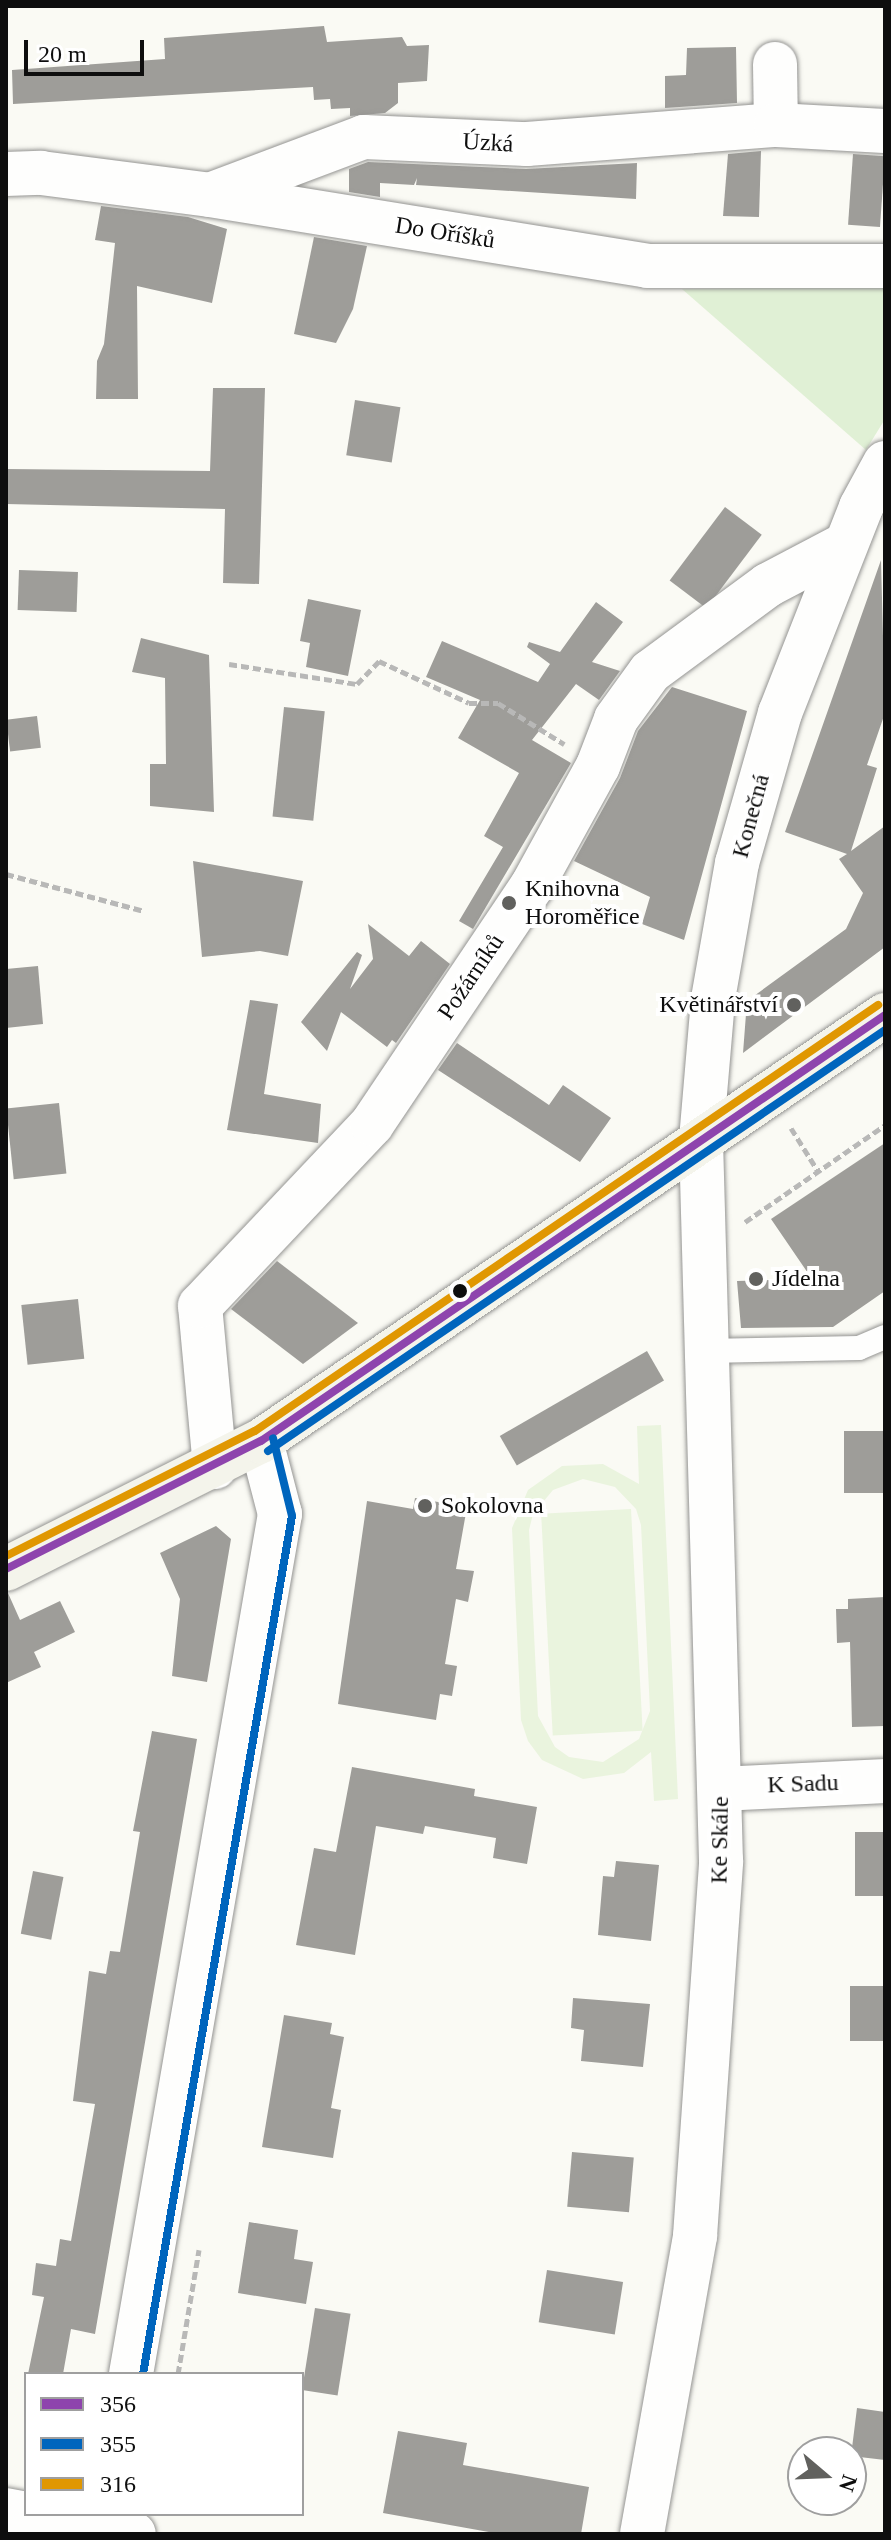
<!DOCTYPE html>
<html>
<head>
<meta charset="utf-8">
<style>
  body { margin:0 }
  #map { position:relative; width:891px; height:2540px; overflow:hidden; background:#fafaf4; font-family:"Times New Roman",serif }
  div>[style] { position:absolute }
  .green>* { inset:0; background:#e0f0d5 }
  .pitch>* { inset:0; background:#eaf4de; transform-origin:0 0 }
  .building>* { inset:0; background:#9e9d99; transform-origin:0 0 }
  .path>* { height:5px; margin-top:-2.5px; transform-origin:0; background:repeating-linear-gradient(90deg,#b8b8b7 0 8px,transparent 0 12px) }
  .roads { filter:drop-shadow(0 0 2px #949492) drop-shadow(0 0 2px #949492) }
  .service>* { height:24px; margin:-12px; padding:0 12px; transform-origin:12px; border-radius:12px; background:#fefefd }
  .minor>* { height:44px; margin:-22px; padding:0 22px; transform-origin:22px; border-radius:22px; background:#fefefd }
  .tertiary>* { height:44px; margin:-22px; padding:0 22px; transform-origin:22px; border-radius:22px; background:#fefefd }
  .secondary>* { height:44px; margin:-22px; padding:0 22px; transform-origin:22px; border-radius:22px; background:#f4f4eb }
  .bus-1>* { height:8px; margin:-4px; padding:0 4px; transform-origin:4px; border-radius:4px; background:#8e44ad }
  .bus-2>* { height:8px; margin:-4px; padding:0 4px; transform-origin:4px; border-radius:4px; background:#0065bd }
  .bus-3>* { height:8px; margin:-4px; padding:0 4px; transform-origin:4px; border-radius:4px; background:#e09701 }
  .dots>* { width:22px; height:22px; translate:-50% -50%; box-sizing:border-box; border:4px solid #fff; border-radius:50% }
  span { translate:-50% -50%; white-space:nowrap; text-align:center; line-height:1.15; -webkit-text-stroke:8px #fff; paint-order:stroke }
  .street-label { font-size:24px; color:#0e0e0e }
  .poi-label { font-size:24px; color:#0e0e0e }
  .left { translate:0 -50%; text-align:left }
  .right { translate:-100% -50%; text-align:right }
  .frame { position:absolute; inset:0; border:8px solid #0e0e0e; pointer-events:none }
  .legend { position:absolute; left:24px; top:2372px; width:280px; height:144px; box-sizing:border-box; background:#fff; border:2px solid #9f9f9f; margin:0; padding:10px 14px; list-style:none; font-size:24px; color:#0e0e0e }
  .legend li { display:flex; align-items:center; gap:16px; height:40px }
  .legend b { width:40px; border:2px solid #9f9f9f }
  .north { position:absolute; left:787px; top:2436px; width:80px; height:80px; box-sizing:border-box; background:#fff; border:2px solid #9f9f9f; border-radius:50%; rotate:109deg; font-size:22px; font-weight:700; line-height:32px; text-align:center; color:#0e0e0e }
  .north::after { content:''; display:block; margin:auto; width:28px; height:36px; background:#61615e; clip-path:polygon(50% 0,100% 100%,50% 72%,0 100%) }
  .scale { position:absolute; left:24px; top:40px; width:120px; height:36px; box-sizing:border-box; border:4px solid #0e0e0e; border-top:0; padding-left:10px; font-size:24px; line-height:28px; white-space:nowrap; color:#0e0e0e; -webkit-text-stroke:6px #fff; paint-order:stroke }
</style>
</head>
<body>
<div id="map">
  <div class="green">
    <i style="clip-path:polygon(885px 286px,885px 419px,866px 450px,682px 289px)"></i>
  </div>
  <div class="pitch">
    <i style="clip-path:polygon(evenodd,661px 1425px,678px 1799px,654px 1801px,651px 1752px,624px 1773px,583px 1779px,542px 1760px,528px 1741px,521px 1720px,512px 1528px,528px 1490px,562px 1466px,603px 1464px,639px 1484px,637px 1426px,661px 1425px,583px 1479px,615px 1487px,636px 1509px,641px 1525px,650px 1711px,639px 1739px,603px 1762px,569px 1757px,555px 1747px,538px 1716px,529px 1530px,533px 1514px,553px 1490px,583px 1479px)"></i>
    <i style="left:631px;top:1509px;width:222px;height:90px;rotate:87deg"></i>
  </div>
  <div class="building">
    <i style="clip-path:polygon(324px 26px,327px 42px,402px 37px,407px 46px,429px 45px,427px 81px,398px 83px,398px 103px,385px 113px,350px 116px,350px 108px,331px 109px,330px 99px,314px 100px,313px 87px,13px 104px,12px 70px,165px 59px,164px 38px)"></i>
    <i style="clip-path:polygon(736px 47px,737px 103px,665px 108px,665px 76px,686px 75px,687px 48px)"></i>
    <i style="clip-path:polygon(761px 151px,759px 217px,723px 216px,728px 154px)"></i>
    <i style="left:853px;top:154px;width:32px;height:71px;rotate:4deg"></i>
    <i style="clip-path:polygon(368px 162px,526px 169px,637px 163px,636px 199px,416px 185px,417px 178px,414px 185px,380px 183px,380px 197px,349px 192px,349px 169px)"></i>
    <i style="clip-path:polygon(101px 206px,188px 217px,227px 229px,212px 303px,137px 286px,138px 399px,96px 399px,97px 361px,104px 344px,115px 243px,95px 240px)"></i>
    <i style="clip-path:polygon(314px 237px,367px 246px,353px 309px,336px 343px,294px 334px)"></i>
    <i style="clip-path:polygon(213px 388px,265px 388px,259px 584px,223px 583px,225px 509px,6px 504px,6px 469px,210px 471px)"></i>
    <i style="left:355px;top:400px;width:46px;height:56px;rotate:9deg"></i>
    <i style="left:725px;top:507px;width:46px;height:92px;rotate:37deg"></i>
    <i style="clip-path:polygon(881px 560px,885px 713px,867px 765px,877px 768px,851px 851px,885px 826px,885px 947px,743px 1053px,747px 1001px,846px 929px,863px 893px,839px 859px,847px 854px,785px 832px)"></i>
    <i style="left:19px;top:570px;width:59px;height:40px;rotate:2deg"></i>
    <i style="clip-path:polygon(308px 599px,361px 610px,348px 676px,306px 667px,310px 643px,300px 641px)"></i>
    <i style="clip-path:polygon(596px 602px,623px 622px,592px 662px,620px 671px,599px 700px,576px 684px,532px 740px,571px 763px,473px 929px,459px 921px,503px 847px,484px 836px,519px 773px,458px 738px,480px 700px,426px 677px,442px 641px,538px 682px,550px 664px,527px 647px,529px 642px,560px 652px)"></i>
    <i style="clip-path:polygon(141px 638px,209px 655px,214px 812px,150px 806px,150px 764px,166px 764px,165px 678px,132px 672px)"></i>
    <i style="clip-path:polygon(672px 687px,747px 711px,684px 940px,642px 924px,650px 897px,574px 861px,620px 778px,638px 731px)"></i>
    <i style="left:284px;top:707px;width:41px;height:110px;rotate:6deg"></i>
    <i style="left:37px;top:716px;width:32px;height:31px;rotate:83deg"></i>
    <i style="clip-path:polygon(193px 861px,303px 881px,288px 956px,260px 951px,202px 957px)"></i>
    <i style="clip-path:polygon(368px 924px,409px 956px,421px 941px,450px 964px,396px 1043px,392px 1040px,387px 1047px,341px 1012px,327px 1051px,301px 1022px,357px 952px,362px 955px,350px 989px,373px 959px)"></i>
    <i style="clip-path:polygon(38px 966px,43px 1024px,6px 1028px,6px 969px)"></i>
    <i style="clip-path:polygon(250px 1000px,278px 1004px,264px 1094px,321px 1104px,318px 1143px,227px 1130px)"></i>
    <i style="clip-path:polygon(457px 1043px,549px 1105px,563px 1085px,611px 1118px,580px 1162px,438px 1070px)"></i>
    <i style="left:59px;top:1103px;width:71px;height:53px;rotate:84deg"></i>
    <i style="clip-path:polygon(885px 1143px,885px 1291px,833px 1327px,741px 1328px,737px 1281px,812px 1279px,771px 1219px)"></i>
    <i style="clip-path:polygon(277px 1261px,358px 1323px,303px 1364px,231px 1309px)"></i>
    <i style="left:78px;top:1299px;width:60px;height:57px;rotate:84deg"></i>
    <i style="left:647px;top:1351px;width:34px;height:170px;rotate:60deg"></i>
    <i style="left:885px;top:1431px;width:62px;height:41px;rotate:90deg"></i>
    <i style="clip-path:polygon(415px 1498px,467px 1507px,456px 1569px,474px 1571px,468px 1602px,456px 1599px,445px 1664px,457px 1666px,452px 1696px,440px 1694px,436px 1720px,338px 1704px,367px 1501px,413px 1509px)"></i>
    <i style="clip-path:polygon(216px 1526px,231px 1539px,207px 1682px,172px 1676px,180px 1599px,160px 1553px)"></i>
    <i style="clip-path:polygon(8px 1593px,20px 1620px,60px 1601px,75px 1632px,34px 1652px,41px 1667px,6px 1683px)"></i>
    <i style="clip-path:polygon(885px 1597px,885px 1726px,852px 1727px,850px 1642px,837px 1643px,836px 1609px,848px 1609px,848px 1599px)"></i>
    <i style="clip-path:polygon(152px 1731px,197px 1739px,95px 2334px,71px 2329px,63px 2374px,28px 2374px,44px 2297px,32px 2295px,36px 2263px,56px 2266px,60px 2239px,71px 2241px,95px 2104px,73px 2101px,89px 1971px,106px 1974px,110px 1951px,120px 1952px,140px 1832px,133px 1831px)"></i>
    <i style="clip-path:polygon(352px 1767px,475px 1789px,474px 1796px,537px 1807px,527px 1864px,493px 1858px,496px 1838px,425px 1826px,423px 1834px,376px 1826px,355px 1955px,296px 1945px,314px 1848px,336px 1852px)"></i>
    <i style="left:855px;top:1832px;width:30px;height:64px"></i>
    <i style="clip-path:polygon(616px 1861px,659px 1865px,651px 1941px,598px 1935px,603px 1876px,614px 1877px)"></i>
    <i style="left:33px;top:1871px;width:31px;height:64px;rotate:11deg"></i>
    <i style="left:885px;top:1986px;width:55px;height:35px;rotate:90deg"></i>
    <i style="clip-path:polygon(573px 1998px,650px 2004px,643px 2067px,581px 2061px,584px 2030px,571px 2028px)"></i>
    <i style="clip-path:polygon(284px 2015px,332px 2023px,330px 2034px,344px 2037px,331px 2108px,341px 2110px,333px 2158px,262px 2147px)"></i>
    <i style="left:572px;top:2152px;width:62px;height:55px;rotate:5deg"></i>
    <i style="clip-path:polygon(249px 2222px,298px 2230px,294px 2259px,313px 2262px,306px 2304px,238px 2293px)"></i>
    <i style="left:547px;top:2270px;width:77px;height:53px;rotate:9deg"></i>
    <i style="left:315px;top:2308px;width:36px;height:83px;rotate:9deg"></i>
    <i style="clip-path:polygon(857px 2408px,885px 2412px,885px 2460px,851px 2456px)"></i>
    <i style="clip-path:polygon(398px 2431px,467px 2443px,463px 2465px,589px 2487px,581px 2534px,500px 2534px,383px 2513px)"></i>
  </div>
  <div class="path">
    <i style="left:229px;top:664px;width:130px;rotate:8.9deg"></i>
    <i style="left:357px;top:684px;width:32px;rotate:-46deg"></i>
    <i style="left:379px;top:661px;width:99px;rotate:25deg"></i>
    <i style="left:469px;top:703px;width:29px"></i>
    <i style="left:498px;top:703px;width:78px;rotate:31.8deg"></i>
    <i style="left:6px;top:874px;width:143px;rotate:15deg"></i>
    <i style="left:791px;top:1128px;width:51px;rotate:57.9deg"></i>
    <i style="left:745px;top:1222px;width:170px;rotate:-34.7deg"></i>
    <i style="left:178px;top:2374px;width:126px;rotate:-80.4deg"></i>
  </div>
  <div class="roads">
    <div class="service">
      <i style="left:705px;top:1351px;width:154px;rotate:-1.1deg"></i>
      <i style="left:859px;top:1348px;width:28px;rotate:-23deg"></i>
    </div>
    <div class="minor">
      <i style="left:775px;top:64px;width:61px;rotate:89.1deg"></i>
      <i style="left:6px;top:174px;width:35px;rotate:-2deg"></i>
      <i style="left:41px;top:173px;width:170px;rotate:7.4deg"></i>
      <i style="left:210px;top:195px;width:443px;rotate:9.2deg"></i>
      <i style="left:647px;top:266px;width:238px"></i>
      <i style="left:212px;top:194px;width:162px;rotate:-20.6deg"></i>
      <i style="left:364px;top:137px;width:163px;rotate:2.5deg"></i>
      <i style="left:527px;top:144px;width:250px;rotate:-4.4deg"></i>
      <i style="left:776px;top:125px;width:109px;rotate:3.2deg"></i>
      <i style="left:215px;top:1467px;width:162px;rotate:-95.3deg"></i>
      <i style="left:200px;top:1306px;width:250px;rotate:-46.6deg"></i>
      <i style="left:372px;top:1124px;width:287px;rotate:-56.1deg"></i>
      <i style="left:532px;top:886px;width:137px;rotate:-61.2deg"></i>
      <i style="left:598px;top:766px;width:50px;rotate:-69deg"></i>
      <i style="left:616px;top:719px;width:58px;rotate:-54.1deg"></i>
      <i style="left:650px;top:672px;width:147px;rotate:-36.4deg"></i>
      <i style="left:768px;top:585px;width:88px;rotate:-27.7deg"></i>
      <i style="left:721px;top:1789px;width:164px;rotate:-2.8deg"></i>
      <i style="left:6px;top:2510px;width:130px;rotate:10.6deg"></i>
      <i style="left:642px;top:2534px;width:303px;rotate:-79.9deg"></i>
      <i style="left:695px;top:2236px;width:376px;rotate:-86deg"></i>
      <i style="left:721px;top:1861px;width:721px;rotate:-91.59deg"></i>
      <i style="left:701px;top:1140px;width:142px;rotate:-85.1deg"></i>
      <i style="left:713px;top:999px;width:138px;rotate:-80deg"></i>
      <i style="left:737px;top:863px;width:156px;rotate:-74deg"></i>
      <i style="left:780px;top:713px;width:221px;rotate:-68.5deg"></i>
      <i style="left:861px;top:507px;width:50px;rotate:-61.4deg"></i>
    </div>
    <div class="tertiary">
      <i style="left:131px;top:2374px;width:873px;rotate:-80.17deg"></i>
      <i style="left:280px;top:1514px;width:75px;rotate:-104.6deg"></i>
      <i style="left:104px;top:2534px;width:20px;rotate:-81deg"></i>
    </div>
    <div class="secondary">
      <i style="left:6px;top:1569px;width:285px;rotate:-26.7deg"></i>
      <i style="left:261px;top:1441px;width:756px;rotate:-34.32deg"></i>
    </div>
  </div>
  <div class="bus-1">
    <i style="left:6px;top:1569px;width:285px;rotate:-26.7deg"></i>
    <i style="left:261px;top:1441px;width:756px;rotate:-34.32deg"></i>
  </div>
  <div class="bus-2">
    <i style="left:268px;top:1451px;width:747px;rotate:-34.31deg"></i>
    <i style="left:143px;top:2374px;width:871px;rotate:-80.15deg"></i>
    <i style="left:292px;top:1516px;width:80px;rotate:-103.7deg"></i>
  </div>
  <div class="bus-3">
    <i style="left:6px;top:1556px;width:279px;rotate:-26.7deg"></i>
    <i style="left:255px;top:1431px;width:755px;rotate:-34.36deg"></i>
  </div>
  <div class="dots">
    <i style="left:509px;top:903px;background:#61615e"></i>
    <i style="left:794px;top:1005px;background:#61615e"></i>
    <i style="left:756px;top:1279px;background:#61615e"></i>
    <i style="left:460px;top:1291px;background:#0e0e0e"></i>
    <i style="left:425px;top:1506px;background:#61615e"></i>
  </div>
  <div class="street-label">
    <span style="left:488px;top:143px;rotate:3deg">Úzká</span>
    <span style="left:445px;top:233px;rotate:9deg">Do Oříšků</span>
    <span style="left:751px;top:816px;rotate:-75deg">Konečná</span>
    <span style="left:471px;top:977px;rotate:-56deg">Požárníků</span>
    <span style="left:803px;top:1784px;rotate:-2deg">K Sadu</span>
    <span style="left:720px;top:1840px;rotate:-89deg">Ke Skále</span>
  </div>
  <div class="poi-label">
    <span class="left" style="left:525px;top:903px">Knihovna<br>Horoměřice</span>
    <span class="right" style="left:778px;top:1005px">Květinářství</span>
    <span class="left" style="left:772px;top:1279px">Jídelna</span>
    <span class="left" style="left:441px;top:1506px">Sokolovna</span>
  </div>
  <div class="frame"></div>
  <ul class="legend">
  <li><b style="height:10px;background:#8e44ad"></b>356</li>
  <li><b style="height:10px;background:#0065bd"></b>355</li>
  <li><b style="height:10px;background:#e09701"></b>316</li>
  </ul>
  <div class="north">N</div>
  <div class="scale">20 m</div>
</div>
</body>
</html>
